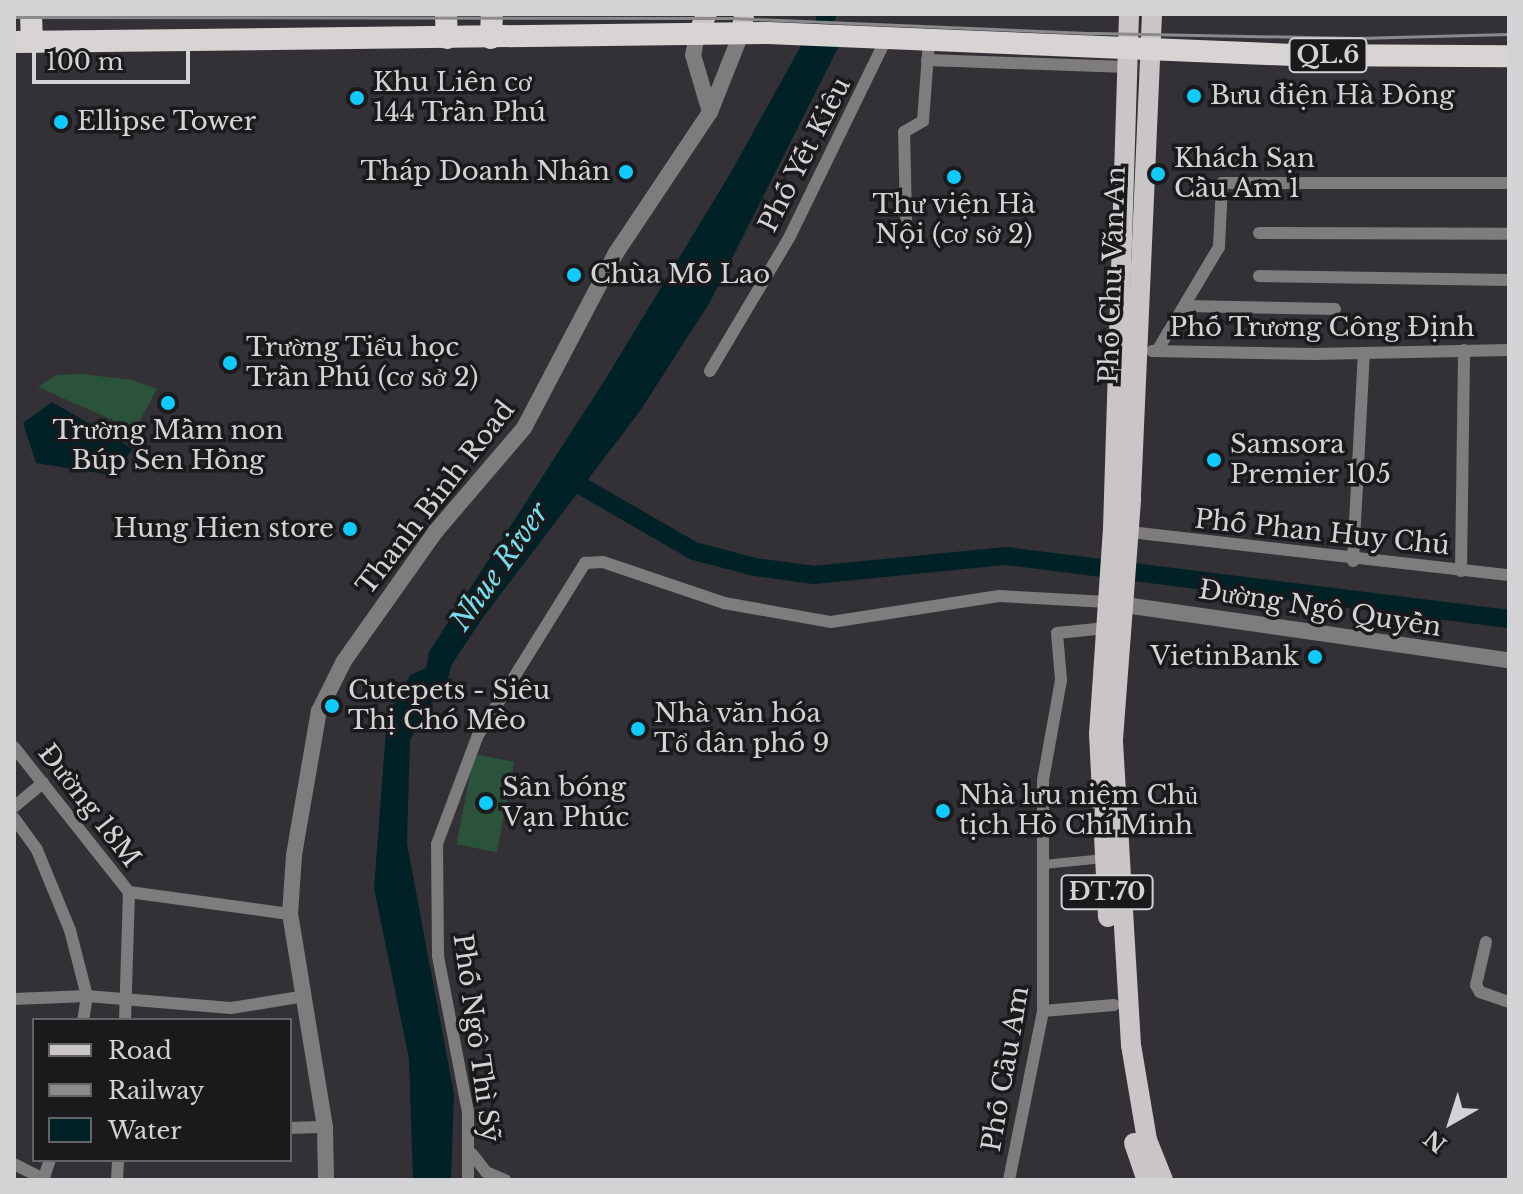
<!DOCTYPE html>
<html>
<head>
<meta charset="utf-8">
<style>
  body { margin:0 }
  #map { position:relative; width:1523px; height:1194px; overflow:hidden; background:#333136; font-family:"Libre Baskerville",serif }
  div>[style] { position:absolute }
  .green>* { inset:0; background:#2b523b; transform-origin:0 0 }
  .water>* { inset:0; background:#002226 }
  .river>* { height:18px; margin:-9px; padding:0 9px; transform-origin:9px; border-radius:9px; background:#002226 }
  .pedestrian>* { height:9px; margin:-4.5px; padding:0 4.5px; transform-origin:4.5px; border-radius:4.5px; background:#7e7c7c }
  .minor>* { height:12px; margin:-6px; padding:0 6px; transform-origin:6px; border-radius:6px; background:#7e7c7c }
  .tertiary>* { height:16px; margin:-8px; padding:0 8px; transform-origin:8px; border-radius:8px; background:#7e7c7c }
  .primary>* { height:20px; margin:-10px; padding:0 10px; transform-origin:10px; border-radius:10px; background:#cac5c6 }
  .trunk>* { height:22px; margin:-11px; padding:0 11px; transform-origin:11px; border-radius:11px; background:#d9d4d4 }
  .rail>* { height:3px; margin:-1.5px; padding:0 1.5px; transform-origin:1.5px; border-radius:1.5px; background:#8b8a8d }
  .dots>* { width:22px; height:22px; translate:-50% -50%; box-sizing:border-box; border:4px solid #1a1a1c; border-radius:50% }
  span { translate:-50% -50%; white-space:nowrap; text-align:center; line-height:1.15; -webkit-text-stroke:7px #1a1a1c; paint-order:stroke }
  .shield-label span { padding:2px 6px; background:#1a1a1c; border:2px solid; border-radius:6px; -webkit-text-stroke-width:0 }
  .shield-label { font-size:24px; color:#d3d2d4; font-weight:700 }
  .poi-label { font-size:26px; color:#d3d2d4 }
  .left { translate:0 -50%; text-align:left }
  .right { translate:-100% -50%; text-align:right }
  .street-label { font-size:26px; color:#d3d2d4 }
  .water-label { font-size:28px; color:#76deeb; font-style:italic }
  .frame { position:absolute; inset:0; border:16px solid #d3d2d4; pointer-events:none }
  .legend { position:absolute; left:32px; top:1018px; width:260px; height:144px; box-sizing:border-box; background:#1a1a1c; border:2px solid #646466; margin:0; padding:10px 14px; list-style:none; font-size:24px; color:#d3d2d4 }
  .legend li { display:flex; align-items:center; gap:16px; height:40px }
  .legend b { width:40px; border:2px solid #646466 }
  .north { position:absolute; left:1411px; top:1082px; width:80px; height:80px; -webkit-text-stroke:6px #1a1a1c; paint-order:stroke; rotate:219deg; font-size:22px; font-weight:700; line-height:32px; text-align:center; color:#d3d2d4 }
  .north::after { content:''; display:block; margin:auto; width:28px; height:36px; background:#d3d2d4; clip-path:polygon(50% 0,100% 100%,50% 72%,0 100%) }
  .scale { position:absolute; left:32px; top:48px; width:158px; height:36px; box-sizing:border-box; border:4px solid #d3d2d4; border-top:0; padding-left:10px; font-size:24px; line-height:28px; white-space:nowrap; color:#d3d2d4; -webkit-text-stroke:6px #1a1a1c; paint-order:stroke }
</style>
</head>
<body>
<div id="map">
  <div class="green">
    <i style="clip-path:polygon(81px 374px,133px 380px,157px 389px,135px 430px,38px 387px,56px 375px)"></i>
    <i style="left:474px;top:754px;width:41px;height:92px;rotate:11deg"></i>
  </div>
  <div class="water">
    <i style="clip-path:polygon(803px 42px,840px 44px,710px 302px,640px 411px,484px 616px,452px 664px,442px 701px,434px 698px,410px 740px,407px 844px,454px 1094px,451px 1180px,413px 1180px,409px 1059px,374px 888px,387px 717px,410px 675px,426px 668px,429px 652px,603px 383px,730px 174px)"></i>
    <i style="clip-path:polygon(52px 402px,133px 449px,111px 475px,36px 463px,23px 423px)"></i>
  </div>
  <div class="river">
    <i style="left:816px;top:45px;width:33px;rotate:-70deg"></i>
    <i style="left:564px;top:476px;width:150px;rotate:30deg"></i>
    <i style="left:694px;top:551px;width:63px;rotate:14.7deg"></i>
    <i style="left:755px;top:567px;width:60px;rotate:7.7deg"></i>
    <i style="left:814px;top:575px;width:193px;rotate:-5.7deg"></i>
    <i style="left:1006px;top:556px;width:507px;rotate:7.14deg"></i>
  </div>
  <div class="pedestrian">
    <i style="left:1043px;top:864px;width:61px;rotate:-5.6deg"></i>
  </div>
  <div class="minor">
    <i style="left:927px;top:60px;width:200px;rotate:2deg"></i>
    <i style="left:906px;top:218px;width:86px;rotate:-91.3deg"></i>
    <i style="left:904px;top:132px;width:22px;rotate:-30deg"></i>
    <i style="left:923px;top:121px;width:80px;rotate:-85.7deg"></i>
    <i style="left:1259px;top:233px;width:250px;rotate:0.2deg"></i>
    <i style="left:1259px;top:276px;width:250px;rotate:0.9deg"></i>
    <i style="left:1186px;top:306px;width:149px;rotate:1.2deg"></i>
    <i style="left:1152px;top:351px;width:162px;rotate:1.1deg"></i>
    <i style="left:1314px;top:354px;width:195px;rotate:-1.2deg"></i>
    <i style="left:1157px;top:351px;width:121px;rotate:-59.2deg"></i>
    <i style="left:1219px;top:247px;width:64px;rotate:-87.3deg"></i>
    <i style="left:1222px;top:183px;width:287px"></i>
    <i style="left:710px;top:371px;width:157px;rotate:-59.3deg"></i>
    <i style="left:790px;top:236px;width:219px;rotate:-64deg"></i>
    <i style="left:1130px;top:532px;width:381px;rotate:6.5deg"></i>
    <i style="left:1353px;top:561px;width:208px;rotate:-87deg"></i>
    <i style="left:1461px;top:571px;width:221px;rotate:-89.2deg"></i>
    <i style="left:14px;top:747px;width:185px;rotate:51.6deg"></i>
    <i style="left:14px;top:807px;width:38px;rotate:-40deg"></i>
    <i style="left:14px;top:818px;width:39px;rotate:54deg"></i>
    <i style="left:37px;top:850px;width:87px;rotate:67.6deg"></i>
    <i style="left:70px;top:930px;width:68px;rotate:75.6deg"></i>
    <i style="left:87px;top:996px;width:24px;rotate:99deg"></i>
    <i style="left:129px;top:892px;width:162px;rotate:7.8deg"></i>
    <i style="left:1486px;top:942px;width:44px;rotate:103.1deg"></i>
    <i style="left:1476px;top:985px;width:8px;rotate:60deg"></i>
    <i style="left:1480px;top:992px;width:31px;rotate:19deg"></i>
    <i style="left:14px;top:999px;width:73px;rotate:-2.4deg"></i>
    <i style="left:87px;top:996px;width:144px;rotate:4.8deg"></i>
    <i style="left:231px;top:1008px;width:70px;rotate:-9.1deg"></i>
    <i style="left:1043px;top:1011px;width:71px;rotate:-4.8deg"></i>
    <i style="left:125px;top:1020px;width:128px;rotate:-88.2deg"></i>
    <i style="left:290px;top:1128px;width:35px;rotate:-2deg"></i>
    <i style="left:472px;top:1154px;width:23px;rotate:52deg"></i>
    <i style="left:486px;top:1172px;width:21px;rotate:23deg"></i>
    <i style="left:14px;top:1164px;width:35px;rotate:27deg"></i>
    <i style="left:43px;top:1180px;width:21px;rotate:-71deg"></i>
    <i style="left:117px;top:1180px;width:20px;rotate:-87deg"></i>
    <i style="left:468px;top:1180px;width:68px;rotate:-90deg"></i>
    <i style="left:468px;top:1112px;width:159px;rotate:-100.9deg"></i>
    <i style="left:438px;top:956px;width:112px;rotate:-90.5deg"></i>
    <i style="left:437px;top:844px;width:116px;rotate:-69.4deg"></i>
    <i style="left:478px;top:735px;width:203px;rotate:-58.1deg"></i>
    <i style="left:585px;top:563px;width:18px;rotate:-3deg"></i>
    <i style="left:603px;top:562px;width:128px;rotate:18.7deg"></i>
    <i style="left:724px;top:603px;width:109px;rotate:10.1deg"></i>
    <i style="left:831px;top:622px;width:170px;rotate:-8.8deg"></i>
    <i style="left:999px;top:596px;width:109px;rotate:3.2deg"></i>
    <i style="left:1009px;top:1180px;width:172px;rotate:-78.6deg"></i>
    <i style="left:1043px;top:1011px;width:231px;rotate:-90deg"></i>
    <i style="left:1043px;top:780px;width:102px;rotate:-79.8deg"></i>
    <i style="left:1061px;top:680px;width:47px;rotate:-94.9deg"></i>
    <i style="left:1057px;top:633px;width:49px;rotate:-5.8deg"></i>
  </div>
  <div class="tertiary">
    <i style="left:697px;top:35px;width:20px;rotate:101deg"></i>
    <i style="left:693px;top:55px;width:59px;rotate:73.4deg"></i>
    <i style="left:1125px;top:605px;width:388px;rotate:8.2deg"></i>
    <i style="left:326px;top:1180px;width:53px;rotate:-91.1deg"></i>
    <i style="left:325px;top:1127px;width:216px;rotate:-99.3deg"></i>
    <i style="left:290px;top:914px;width:59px;rotate:-86.1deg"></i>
    <i style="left:294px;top:855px;width:146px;rotate:-80.2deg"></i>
    <i style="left:319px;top:711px;width:56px;rotate:-63.4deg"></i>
    <i style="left:344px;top:661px;width:159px;rotate:-54.7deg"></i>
    <i style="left:436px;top:531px;width:135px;rotate:-49.5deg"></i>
    <i style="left:524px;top:428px;width:198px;rotate:-62.3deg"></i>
    <i style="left:616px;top:253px;width:169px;rotate:-56.3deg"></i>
    <i style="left:710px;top:112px;width:84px;rotate:-68.3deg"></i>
  </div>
  <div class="primary">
    <i style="left:1152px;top:14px;width:486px;rotate:92.5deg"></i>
    <i style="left:1131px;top:500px;width:243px;rotate:94.3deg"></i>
    <i style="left:1113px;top:742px;width:304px;rotate:86.6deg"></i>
    <i style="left:1131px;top:1045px;width:96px;rotate:80.4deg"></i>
    <i style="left:1147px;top:1140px;width:43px;rotate:68.2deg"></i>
    <i style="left:741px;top:34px;width:20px;rotate:-81deg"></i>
    <i style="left:697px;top:35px;width:23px;rotate:-65deg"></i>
    <i style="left:1108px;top:917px;width:183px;rotate:-92.8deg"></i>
    <i style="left:1099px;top:734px;width:205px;rotate:-86.1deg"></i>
    <i style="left:1113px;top:529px;width:515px;rotate:-88.22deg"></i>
    <i style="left:1134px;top:1143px;width:39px;rotate:71deg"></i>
  </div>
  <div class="trunk">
    <i style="left:31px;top:14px;width:28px;rotate:88deg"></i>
    <i style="left:446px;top:14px;width:24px;rotate:88deg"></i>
    <i style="left:491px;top:38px;width:24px;rotate:-88deg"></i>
    <i style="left:14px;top:42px;width:754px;rotate:-0.68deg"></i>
    <i style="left:768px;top:33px;width:526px;rotate:2.4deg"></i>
    <i style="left:1294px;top:55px;width:215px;rotate:0.3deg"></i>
  </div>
  <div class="rail">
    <i style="left:14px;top:17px;width:716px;rotate:0.08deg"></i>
    <i style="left:730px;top:18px;width:364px;rotate:2.4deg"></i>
    <i style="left:1094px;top:33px;width:263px;rotate:1.1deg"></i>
    <i style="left:1357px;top:38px;width:152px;rotate:-1.5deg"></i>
  </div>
  <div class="dots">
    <i style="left:1194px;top:96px;background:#0fcafa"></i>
    <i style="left:357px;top:98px;background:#0fcafa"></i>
    <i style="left:61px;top:122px;background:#0fcafa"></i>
    <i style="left:626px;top:172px;background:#0fcafa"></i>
    <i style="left:1158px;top:174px;background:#0fcafa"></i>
    <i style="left:954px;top:177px;background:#0fcafa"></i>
    <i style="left:574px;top:275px;background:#0fcafa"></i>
    <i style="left:230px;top:363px;background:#0fcafa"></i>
    <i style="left:168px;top:403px;background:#0fcafa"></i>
    <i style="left:1214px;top:460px;background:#0fcafa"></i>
    <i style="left:350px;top:529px;background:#0fcafa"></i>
    <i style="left:1315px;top:657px;background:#0fcafa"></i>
    <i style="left:332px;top:706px;background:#0fcafa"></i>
    <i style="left:638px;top:729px;background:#0fcafa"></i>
    <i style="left:486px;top:803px;background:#0fcafa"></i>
    <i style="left:943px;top:811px;background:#0fcafa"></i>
  </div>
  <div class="shield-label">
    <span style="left:1328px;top:55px">QL.6</span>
    <span style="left:1107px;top:892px">ĐT.70</span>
  </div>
  <div class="poi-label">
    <span class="left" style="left:373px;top:98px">Khu Liên cơ<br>144 Trần Phú</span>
    <span class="left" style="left:1210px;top:96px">Bưu điện Hà Đông</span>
    <span class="left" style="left:77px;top:122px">Ellipse Tower</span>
    <span class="left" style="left:1174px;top:174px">Khách Sạn<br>Cầu Am 1</span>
    <span class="right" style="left:610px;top:172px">Tháp Doanh Nhân</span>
    <span style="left:954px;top:220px">Thư viện Hà<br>Nội (cơ sở 2)</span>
    <span class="left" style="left:590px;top:275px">Chùa Mỗ Lao</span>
    <span class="left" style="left:246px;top:363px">Trường Tiểu học<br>Trần Phú (cơ sở 2)</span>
    <span style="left:168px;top:446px">Trường Mầm non<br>Búp Sen Hồng</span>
    <span class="left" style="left:1230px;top:460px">Samsora<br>Premier 105</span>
    <span class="right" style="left:334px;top:529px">Hung Hien store</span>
    <span class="right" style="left:1299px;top:657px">VietinBank</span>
    <span class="left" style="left:348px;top:706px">Cutepets - Siêu<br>Thị Chó Mèo</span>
    <span class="left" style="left:654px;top:729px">Nhà văn hóa<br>Tổ dân phố 9</span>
    <span class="left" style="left:502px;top:803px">Sân bóng<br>Vạn Phúc</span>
    <span class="left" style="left:959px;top:811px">Nhà lưu niệm Chủ<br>tịch Hồ Chí Minh</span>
  </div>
  <div class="street-label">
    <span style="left:805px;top:155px;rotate:-63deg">Phố Yết Kiêu</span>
    <span style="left:1113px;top:275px;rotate:-88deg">Phố Chu Văn An</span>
    <span style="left:1322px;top:328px">Phố Trương Công Định</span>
    <span style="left:436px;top:498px;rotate:-52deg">Thanh Binh Road</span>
    <span style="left:1322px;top:533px;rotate:6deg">Phố Phan Huy Chú</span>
    <span style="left:1320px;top:609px;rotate:9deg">Đường Ngô Quyền</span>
    <span style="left:89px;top:806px;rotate:52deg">Đường 18M</span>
    <span style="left:476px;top:1038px;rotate:82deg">Phố Ngô Thì Sỹ</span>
    <span style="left:1006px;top:1069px;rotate:-80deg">Phố Cầu Am</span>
  </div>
  <div class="water-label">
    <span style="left:500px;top:567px;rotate:-55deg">Nhue River</span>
  </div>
  <div class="frame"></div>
  <ul class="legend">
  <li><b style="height:10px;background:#cac5c6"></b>Road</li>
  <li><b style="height:10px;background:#8b8a8d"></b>Railway</li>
  <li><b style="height:22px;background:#002226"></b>Water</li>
  </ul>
  <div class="north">N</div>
  <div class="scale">100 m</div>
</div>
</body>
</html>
